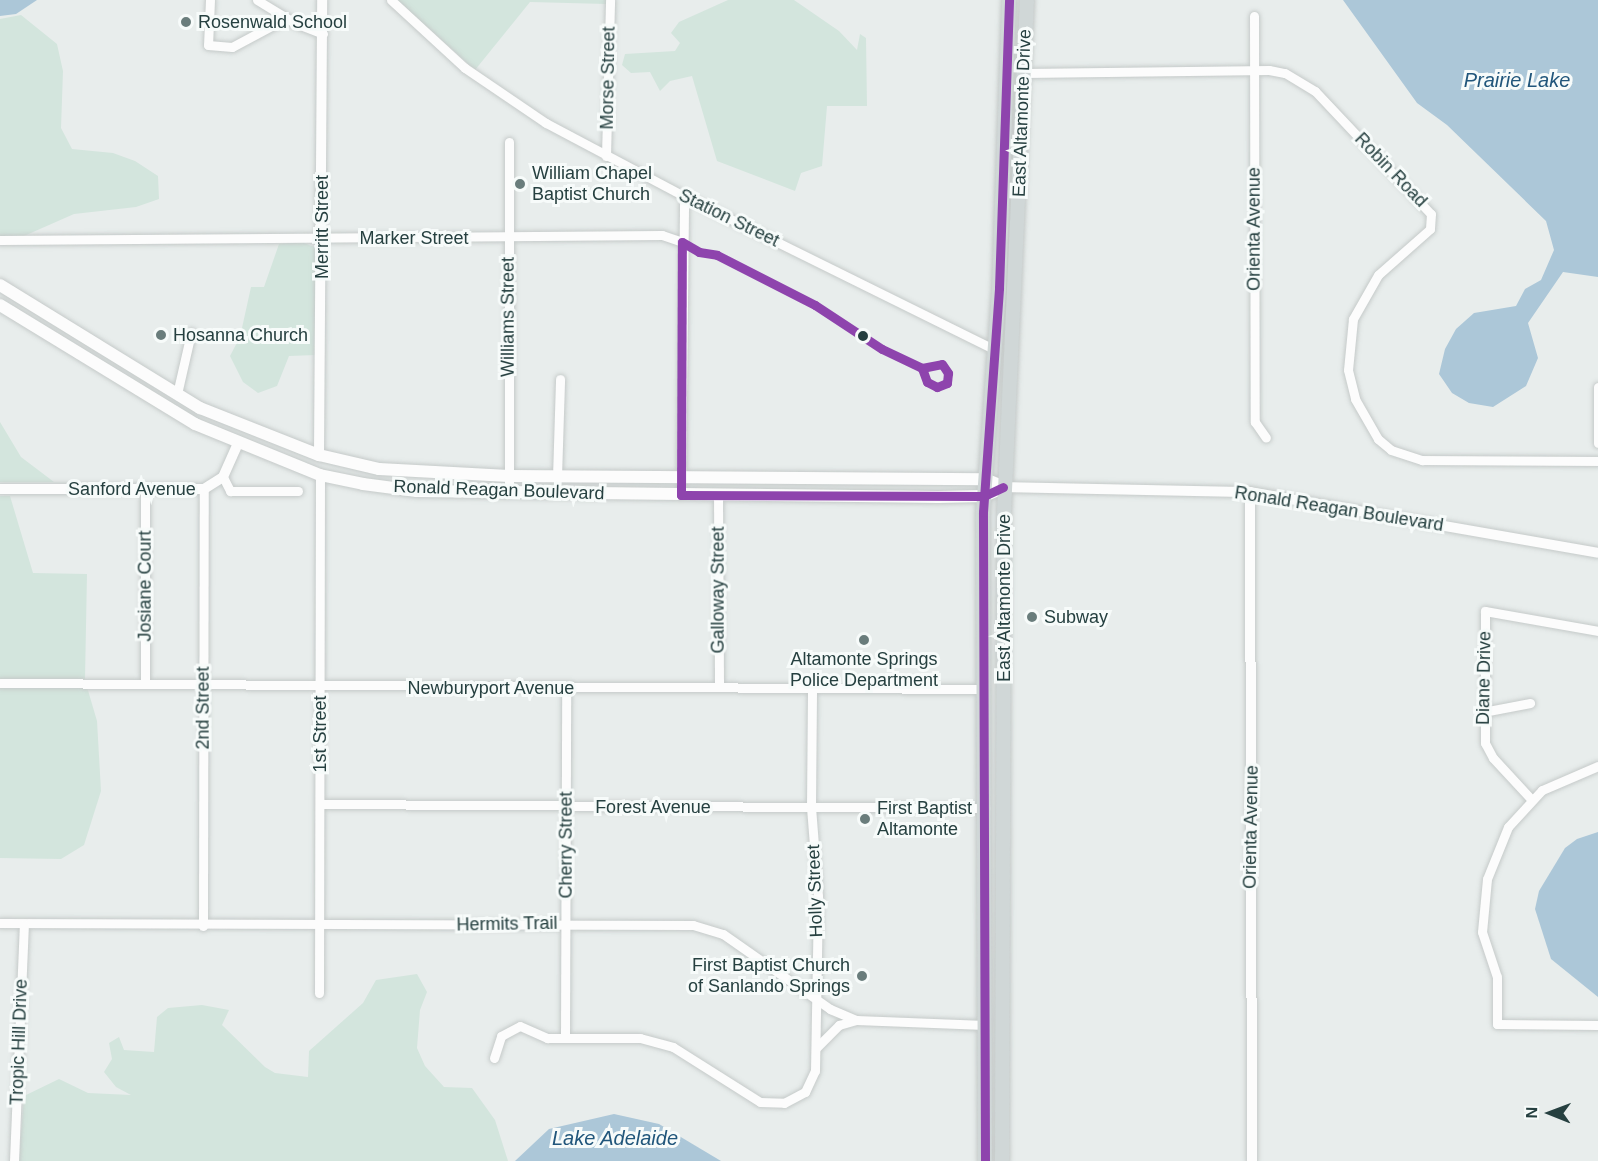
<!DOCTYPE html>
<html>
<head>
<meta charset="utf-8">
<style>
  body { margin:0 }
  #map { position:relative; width:1598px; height:1161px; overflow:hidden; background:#e8edec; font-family:Arial,sans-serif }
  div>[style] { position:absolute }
  .green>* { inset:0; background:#d3e5dd }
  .water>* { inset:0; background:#acc7d8 }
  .roads { filter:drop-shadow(0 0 2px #c5cac9) drop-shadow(0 0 2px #c5cac9) }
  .minor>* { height:9px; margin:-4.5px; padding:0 4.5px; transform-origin:4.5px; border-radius:4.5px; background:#fcfcfc }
  .tertiary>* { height:10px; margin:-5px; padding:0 5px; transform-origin:5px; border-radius:5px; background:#fcfcfc }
  .secondary>* { height:12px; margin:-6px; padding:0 6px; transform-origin:6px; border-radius:6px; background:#fcfcfc }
  .primary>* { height:14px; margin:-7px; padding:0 7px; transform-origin:7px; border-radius:7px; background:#d0d7d7 }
  .bus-1>* { height:9px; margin:-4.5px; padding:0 4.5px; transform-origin:4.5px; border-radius:4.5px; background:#8e44ad }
  .dots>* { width:16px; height:16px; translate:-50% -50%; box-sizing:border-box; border:3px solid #f7fbfa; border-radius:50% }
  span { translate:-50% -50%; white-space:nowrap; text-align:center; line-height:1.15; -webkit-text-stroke:6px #f7fbfa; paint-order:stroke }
  .poi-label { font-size:18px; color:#264040 }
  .left { translate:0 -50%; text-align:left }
  .right { translate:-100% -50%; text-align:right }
  .street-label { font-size:18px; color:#264040 }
  .water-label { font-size:20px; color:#21567b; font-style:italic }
  .north { position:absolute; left:1520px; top:1083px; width:60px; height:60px; -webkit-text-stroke:4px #f7fbfa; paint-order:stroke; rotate:271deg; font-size:16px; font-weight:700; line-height:24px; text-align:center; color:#264040 }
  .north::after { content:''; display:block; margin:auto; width:21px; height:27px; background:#264040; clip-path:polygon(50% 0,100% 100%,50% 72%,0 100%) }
</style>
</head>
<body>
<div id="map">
  <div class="green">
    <i style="clip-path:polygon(397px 0,606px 0,606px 4px,530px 2px,475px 70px)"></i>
    <i style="clip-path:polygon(728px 0,794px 0,839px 31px,857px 50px,860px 34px,866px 38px,867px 106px,827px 106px,822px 166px,801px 173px,795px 191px,717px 161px,692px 76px,670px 81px,660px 91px,650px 72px,631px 73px,622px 65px,625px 54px,675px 51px,680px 43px,671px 33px,679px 22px)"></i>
    <i style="clip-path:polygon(21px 15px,57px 44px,63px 71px,61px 128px,72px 149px,113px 153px,135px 161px,158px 176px,159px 199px,136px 207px,74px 214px,24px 236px,0 237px,0 19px)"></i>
    <i style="clip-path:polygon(301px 242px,317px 248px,316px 355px,289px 356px,277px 386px,258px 393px,243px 382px,230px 356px,240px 337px,251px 287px,264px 287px,279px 244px)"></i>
    <i style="clip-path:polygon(0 422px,21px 457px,54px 482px,0 482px)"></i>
    <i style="clip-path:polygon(0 496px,10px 496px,33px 573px,87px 574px,85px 679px,0 679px)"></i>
    <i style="clip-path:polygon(0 686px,87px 687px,97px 721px,101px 791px,84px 845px,61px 859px,0 858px)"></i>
    <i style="clip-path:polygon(417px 974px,427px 992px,420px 1010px,417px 1048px,425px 1066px,444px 1087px,472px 1088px,495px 1120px,508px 1161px,19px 1161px,24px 1096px,59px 1079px,88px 1093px,131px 1095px,116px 1087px,104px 1072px,112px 1059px,109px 1043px,119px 1037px,124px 1050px,154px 1052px,157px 1017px,168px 1008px,202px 1005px,229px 1010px,222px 1025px,265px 1067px,275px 1073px,308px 1077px,309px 1051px,363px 1003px,376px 980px)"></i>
  </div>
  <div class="water">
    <i style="clip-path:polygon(0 0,37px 0,16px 14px,0 16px)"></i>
    <i style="clip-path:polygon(1343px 0,1598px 0,1598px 277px,1563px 272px,1528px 323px,1538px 358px,1526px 386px,1493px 407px,1469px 403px,1452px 393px,1439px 374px,1445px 349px,1456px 329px,1474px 313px,1516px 306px,1525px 289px,1541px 280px,1554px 250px,1546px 221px,1447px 125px,1417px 103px)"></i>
    <i style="clip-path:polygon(1598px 832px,1598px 997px,1551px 959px,1535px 909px,1539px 891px,1565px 848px,1577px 839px)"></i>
    <i style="clip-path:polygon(614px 1114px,659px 1124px,721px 1161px,515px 1161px,549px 1129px)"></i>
  </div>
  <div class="roads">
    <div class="minor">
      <i style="left:210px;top:0;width:45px;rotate:92.5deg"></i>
      <i style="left:208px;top:45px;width:24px;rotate:5deg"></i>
      <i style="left:232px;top:47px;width:61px;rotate:-28.2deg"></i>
      <i style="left:257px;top:0;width:44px;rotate:31.2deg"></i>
      <i style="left:295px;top:23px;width:30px;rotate:21deg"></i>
      <i style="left:391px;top:0;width:100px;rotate:42.6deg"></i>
      <i style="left:465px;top:68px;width:98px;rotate:34.2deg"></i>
      <i style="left:546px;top:123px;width:156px;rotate:27.9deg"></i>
      <i style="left:684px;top:196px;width:347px;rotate:26.3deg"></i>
      <i style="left:1254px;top:16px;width:406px;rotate:89.9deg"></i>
      <i style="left:1255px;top:422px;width:19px;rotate:55deg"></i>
      <i style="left:1025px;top:73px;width:244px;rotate:-0.7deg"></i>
      <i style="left:1269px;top:70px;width:16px;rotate:11deg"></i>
      <i style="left:1285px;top:73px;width:35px;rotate:31deg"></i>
      <i style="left:1315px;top:91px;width:169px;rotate:46.7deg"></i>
      <i style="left:1431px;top:214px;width:15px;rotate:94deg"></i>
      <i style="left:1430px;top:229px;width:69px;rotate:138.5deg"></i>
      <i style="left:1378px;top:275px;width:51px;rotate:119.6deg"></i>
      <i style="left:1353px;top:319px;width:51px;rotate:95.6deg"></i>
      <i style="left:1348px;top:370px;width:30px;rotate:76deg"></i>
      <i style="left:1355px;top:399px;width:46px;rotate:60.1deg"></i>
      <i style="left:1378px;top:439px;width:17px;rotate:40deg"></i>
      <i style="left:1391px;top:450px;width:33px;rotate:18deg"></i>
      <i style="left:1422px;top:460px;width:176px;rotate:0.3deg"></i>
      <i style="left:509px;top:142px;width:350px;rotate:90deg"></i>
      <i style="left:606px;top:156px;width:156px;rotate:-88.5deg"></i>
      <i style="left:0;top:240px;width:662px;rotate:-0.43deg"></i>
      <i style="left:662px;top:235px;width:21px;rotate:19deg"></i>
      <i style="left:1598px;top:387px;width:56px;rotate:90deg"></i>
      <i style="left:177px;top:394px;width:63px;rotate:-77.1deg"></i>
      <i style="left:223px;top:477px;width:16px;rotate:63deg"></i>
      <i style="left:230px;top:491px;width:68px"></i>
      <i style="left:557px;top:477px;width:98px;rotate:-88.2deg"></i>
      <i style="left:718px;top:493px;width:194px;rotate:89.7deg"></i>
      <i style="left:681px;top:495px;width:299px;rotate:-89.4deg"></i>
      <i style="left:0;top:683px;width:982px;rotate:0.35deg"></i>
      <i style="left:145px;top:684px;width:195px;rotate:-90deg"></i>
      <i style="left:1483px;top:712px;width:48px;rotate:-10.8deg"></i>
      <i style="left:1598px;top:766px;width:61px;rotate:156.8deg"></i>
      <i style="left:1542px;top:790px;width:50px;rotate:132.6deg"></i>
      <i style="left:1508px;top:827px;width:56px;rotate:112deg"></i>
      <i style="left:1487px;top:879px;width:53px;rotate:95.4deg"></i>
      <i style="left:1482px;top:932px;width:47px;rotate:71.6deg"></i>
      <i style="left:1497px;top:977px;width:47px;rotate:90deg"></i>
      <i style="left:1497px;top:1024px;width:101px;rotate:0.6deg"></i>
      <i style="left:1531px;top:799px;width:56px;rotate:-132.8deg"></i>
      <i style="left:1493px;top:758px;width:17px;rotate:-118deg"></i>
      <i style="left:1485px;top:743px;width:132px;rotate:-90deg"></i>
      <i style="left:1485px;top:611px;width:115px;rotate:10deg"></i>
      <i style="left:320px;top:804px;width:666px;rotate:0.34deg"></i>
      <i style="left:0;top:923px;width:693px;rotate:0.17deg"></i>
      <i style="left:693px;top:925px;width:31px;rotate:17deg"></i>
      <i style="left:723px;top:934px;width:131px;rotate:35deg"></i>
      <i style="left:830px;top:1009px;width:28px;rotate:23deg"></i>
      <i style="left:856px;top:1020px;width:129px;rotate:2.2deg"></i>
      <i style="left:203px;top:926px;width:437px;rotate:-89.9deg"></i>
      <i style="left:319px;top:993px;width:518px;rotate:-89.89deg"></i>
      <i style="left:565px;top:1037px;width:349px;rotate:-89.8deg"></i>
      <i style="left:816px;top:1048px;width:33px;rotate:-45deg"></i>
      <i style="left:839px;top:1025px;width:18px;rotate:-16deg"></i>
      <i style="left:494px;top:1058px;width:23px;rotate:-72deg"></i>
      <i style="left:501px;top:1036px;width:21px;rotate:-28deg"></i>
      <i style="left:520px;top:1026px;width:30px;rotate:24deg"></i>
      <i style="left:547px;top:1038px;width:93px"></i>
      <i style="left:640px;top:1038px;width:34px;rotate:15deg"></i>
      <i style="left:673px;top:1047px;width:103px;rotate:32.3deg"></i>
      <i style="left:760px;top:1102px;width:24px;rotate:2deg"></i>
      <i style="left:784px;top:1103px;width:24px;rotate:-28deg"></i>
      <i style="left:805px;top:1092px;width:23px;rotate:-65deg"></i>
      <i style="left:815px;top:1071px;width:175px;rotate:-89deg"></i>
      <i style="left:818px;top:896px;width:89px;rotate:-94.5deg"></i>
      <i style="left:811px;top:807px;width:119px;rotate:-89.5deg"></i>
      <i style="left:14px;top:1161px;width:237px;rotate:-87.6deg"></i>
    </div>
    <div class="tertiary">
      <i style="left:319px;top:455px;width:455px;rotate:-89.6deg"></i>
      <i style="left:1005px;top:487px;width:245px;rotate:1.2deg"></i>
      <i style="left:1250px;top:492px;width:353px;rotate:9.9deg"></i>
      <i style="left:0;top:489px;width:204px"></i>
      <i style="left:204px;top:489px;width:22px;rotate:-32deg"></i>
      <i style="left:223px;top:477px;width:36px;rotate:-66deg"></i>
      <i style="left:1250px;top:492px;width:669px;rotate:89.83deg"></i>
    </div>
    <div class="secondary">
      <i style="left:0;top:285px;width:235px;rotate:31.6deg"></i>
      <i style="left:200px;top:408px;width:128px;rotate:21.6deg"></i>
      <i style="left:319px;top:455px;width:62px;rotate:13.1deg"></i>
      <i style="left:379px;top:469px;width:130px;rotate:3.1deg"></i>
      <i style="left:509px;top:476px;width:476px;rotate:0.4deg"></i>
      <i style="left:985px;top:479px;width:22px;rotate:22deg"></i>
      <i style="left:0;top:305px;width:228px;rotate:31.4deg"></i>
      <i style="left:195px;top:424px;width:135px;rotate:22.2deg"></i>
      <i style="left:320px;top:475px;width:44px;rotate:11.8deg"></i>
      <i style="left:363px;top:484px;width:54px;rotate:7.4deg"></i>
      <i style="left:417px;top:491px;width:521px;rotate:0.66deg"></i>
      <i style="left:938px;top:497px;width:46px;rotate:-1.2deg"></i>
      <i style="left:984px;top:496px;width:23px;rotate:-23deg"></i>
    </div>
    <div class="primary">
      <i style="left:985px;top:1161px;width:649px;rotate:-90.18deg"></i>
      <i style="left:983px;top:512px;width:225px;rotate:-85.9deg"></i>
      <i style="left:999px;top:288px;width:288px;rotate:-88deg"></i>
      <i style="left:1002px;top:1161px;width:649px;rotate:-89.82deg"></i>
      <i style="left:1004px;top:512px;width:513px;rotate:-87.43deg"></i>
    </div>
  </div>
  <div class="bus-1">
    <i style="left:682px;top:242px;width:20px;rotate:30deg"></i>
    <i style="left:699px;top:252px;width:18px;rotate:9deg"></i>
    <i style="left:717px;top:255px;width:110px;rotate:27deg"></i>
    <i style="left:815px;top:305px;width:80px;rotate:33.3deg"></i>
    <i style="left:882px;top:349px;width:44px;rotate:25.4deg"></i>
    <i style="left:942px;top:364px;width:11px;rotate:56deg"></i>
    <i style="left:948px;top:373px;width:10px;rotate:96deg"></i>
    <i style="left:947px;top:383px;width:11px;rotate:158deg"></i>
    <i style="left:937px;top:387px;width:11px;rotate:-153deg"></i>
    <i style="left:927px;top:382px;width:15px;rotate:-110deg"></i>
    <i style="left:922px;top:368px;width:20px;rotate:-11deg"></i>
    <i style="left:681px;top:495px;width:303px;rotate:0.2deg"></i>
    <i style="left:984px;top:496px;width:21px;rotate:-25deg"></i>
    <i style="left:681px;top:495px;width:253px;rotate:-89.8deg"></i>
    <i style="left:985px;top:1161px;width:649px;rotate:-90.18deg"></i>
    <i style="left:983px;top:512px;width:225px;rotate:-85.9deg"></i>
    <i style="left:999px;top:288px;width:288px;rotate:-88deg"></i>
  </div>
  <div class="dots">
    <i style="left:186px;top:22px;background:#6a7d7c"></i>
    <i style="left:520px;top:184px;background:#6a7d7c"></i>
    <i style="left:161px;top:335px;background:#6a7d7c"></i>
    <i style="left:863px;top:336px;background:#264040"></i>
    <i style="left:1032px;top:617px;background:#6a7d7c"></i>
    <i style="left:864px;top:640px;background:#6a7d7c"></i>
    <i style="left:865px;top:819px;background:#6a7d7c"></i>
    <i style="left:862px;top:976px;background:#6a7d7c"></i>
  </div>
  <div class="poi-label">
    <span class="left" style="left:198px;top:22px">Rosenwald School</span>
    <span class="left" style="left:532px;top:184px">William Chapel<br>Baptist Church</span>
    <span class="left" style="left:173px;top:335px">Hosanna Church</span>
    <span class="left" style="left:1044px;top:617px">Subway</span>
    <span style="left:864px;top:670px">Altamonte Springs<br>Police Department</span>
    <span class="left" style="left:877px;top:819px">First Baptist<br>Altamonte</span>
    <span class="right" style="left:850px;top:976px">First Baptist Church<br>of Sanlando Springs</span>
  </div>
  <div class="street-label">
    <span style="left:608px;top:78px;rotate:-89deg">Morse Street</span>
    <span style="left:1022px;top:113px;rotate:-88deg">East Altamonte Drive</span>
    <span style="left:1391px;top:170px;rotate:46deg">Robin Road</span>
    <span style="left:729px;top:218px;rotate:26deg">Station Street</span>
    <span style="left:322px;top:227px;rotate:-90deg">Merritt Street</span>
    <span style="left:1254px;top:229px;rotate:-90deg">Orienta Avenue</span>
    <span style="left:414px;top:238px">Marker Street</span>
    <span style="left:508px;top:317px;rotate:-90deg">Williams Street</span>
    <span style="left:132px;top:489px">Sanford Avenue</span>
    <span style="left:499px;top:490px;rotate:2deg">Ronald Reagan Boulevard</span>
    <span style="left:1339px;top:509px;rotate:9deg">Ronald Reagan Boulevard</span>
    <span style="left:145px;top:586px;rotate:-90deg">Josiane Court</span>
    <span style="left:718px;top:590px;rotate:-90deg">Galloway Street</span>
    <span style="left:1004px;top:598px;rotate:-90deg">East Altamonte Drive</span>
    <span style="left:1484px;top:678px;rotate:-89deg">Diane Drive</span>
    <span style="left:491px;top:688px">Newburyport Avenue</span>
    <span style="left:203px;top:708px;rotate:-90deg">2nd Street</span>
    <span style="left:320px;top:734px;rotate:-90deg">1st Street</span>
    <span style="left:653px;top:807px">Forest Avenue</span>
    <span style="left:1251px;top:827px;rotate:-89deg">Orienta Avenue</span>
    <span style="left:566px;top:845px;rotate:-90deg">Cherry Street</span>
    <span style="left:815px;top:891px;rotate:-92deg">Holly Street</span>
    <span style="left:507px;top:924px;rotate:-1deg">Hermits Trail</span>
    <span style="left:19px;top:1042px;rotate:-88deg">Tropic Hill Drive</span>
  </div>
  <div class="water-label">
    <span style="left:1517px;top:80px">Prairie Lake</span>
    <span style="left:615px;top:1138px">Lake Adelaide</span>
  </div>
  <div class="north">N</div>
</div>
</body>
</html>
